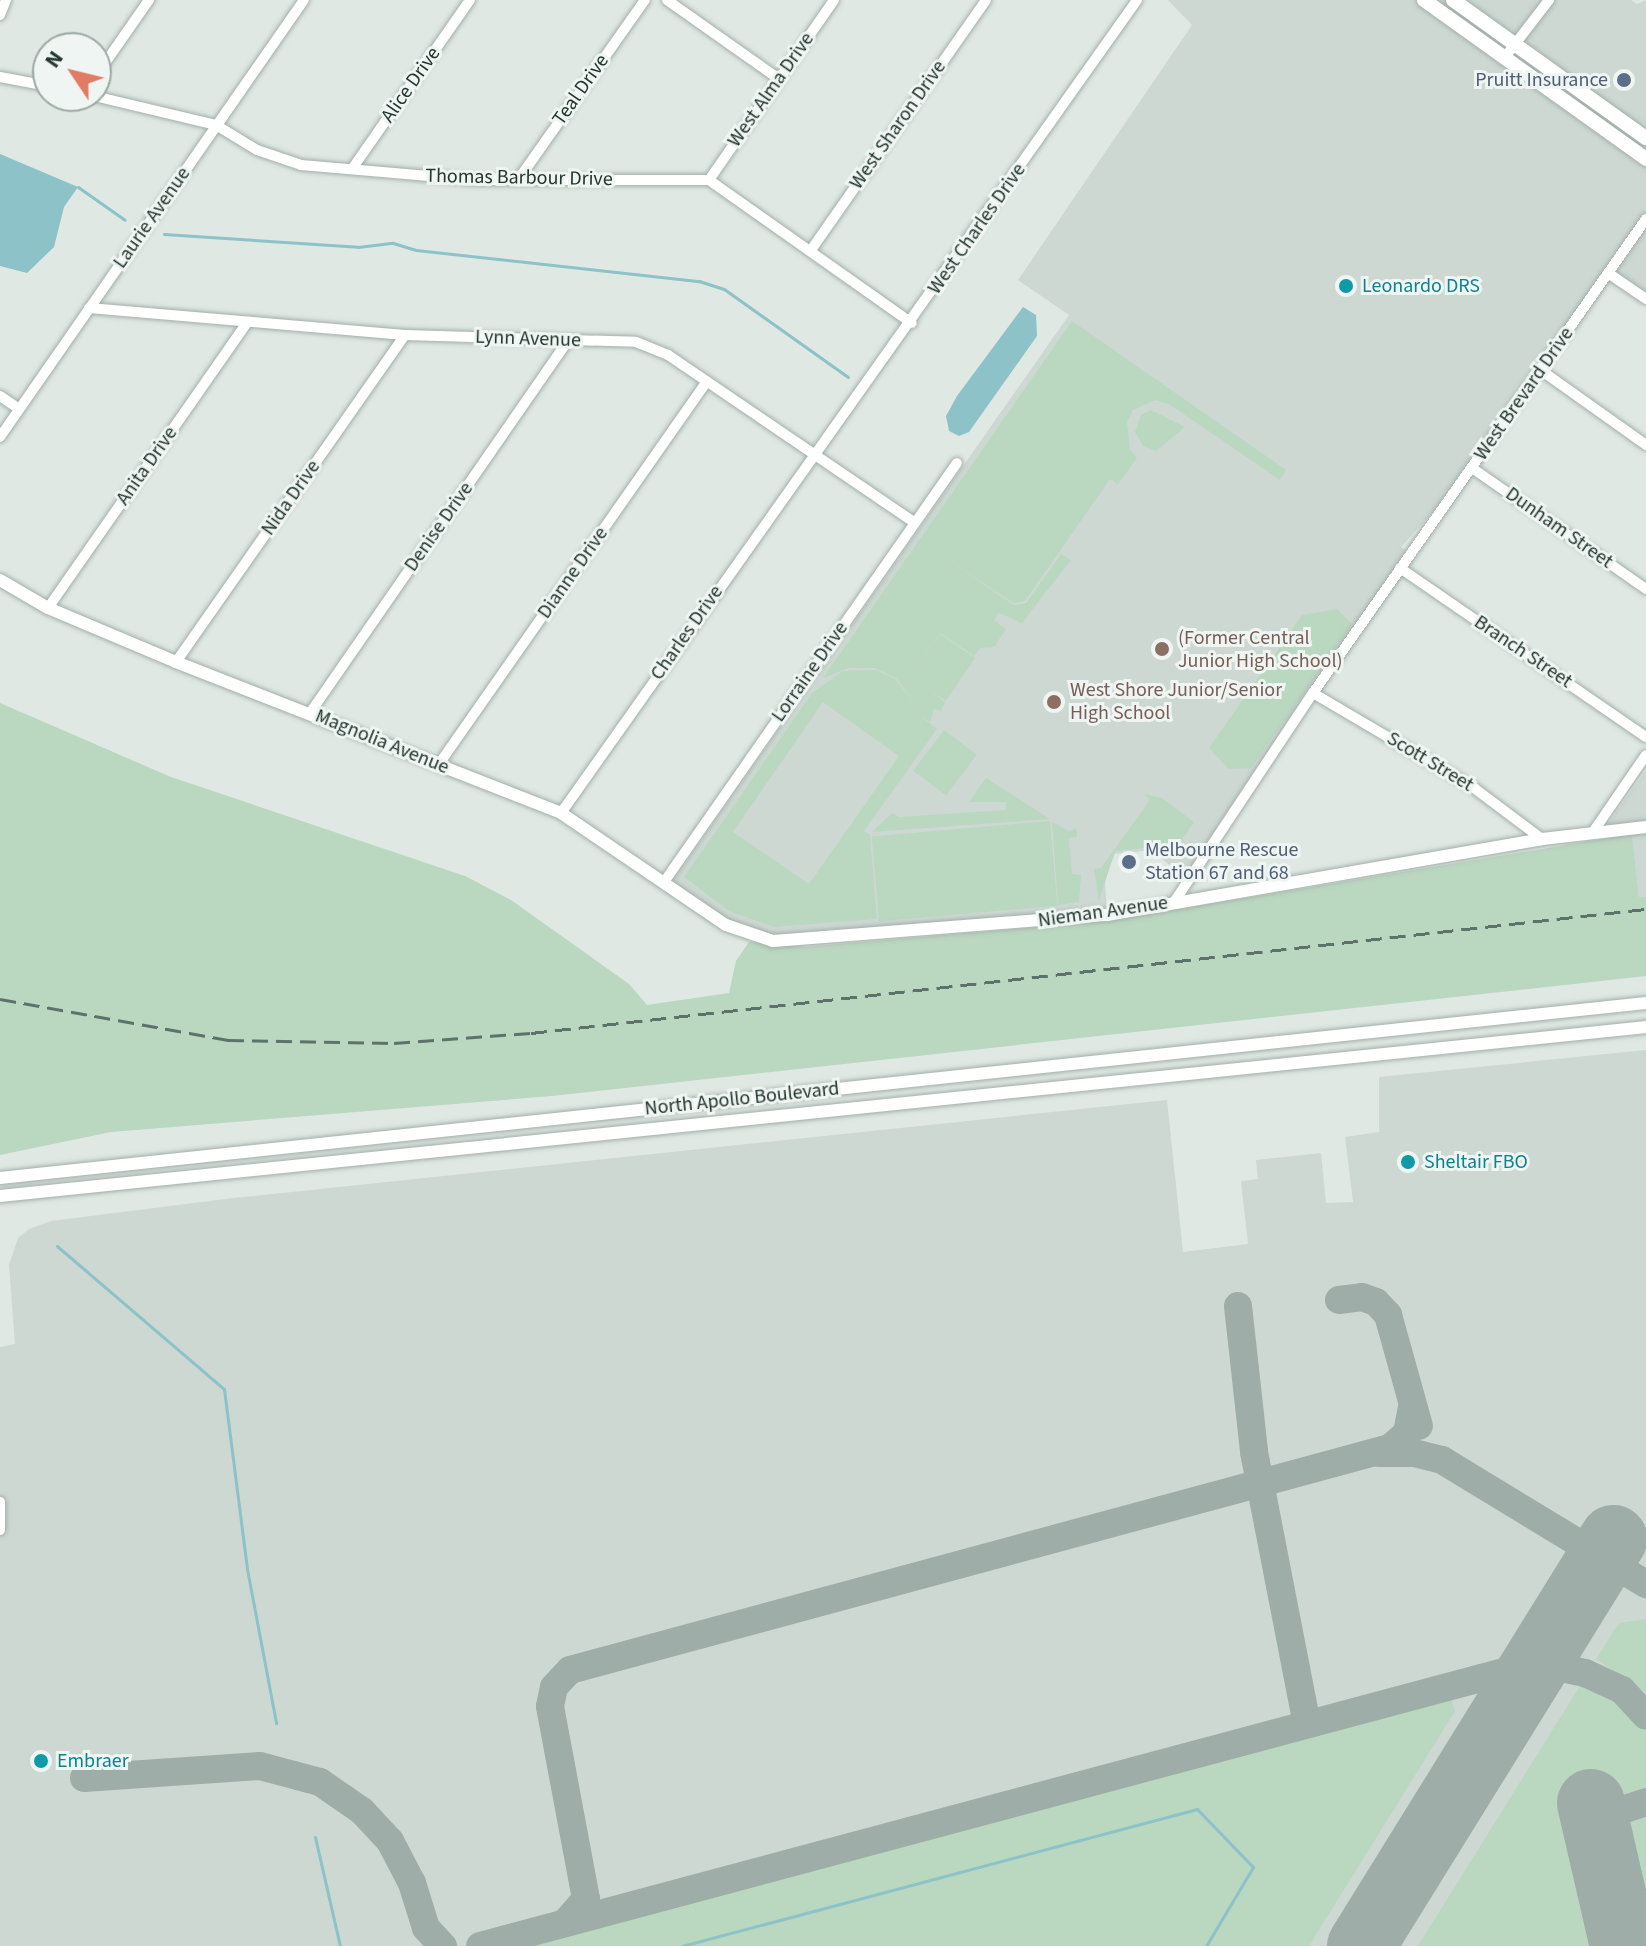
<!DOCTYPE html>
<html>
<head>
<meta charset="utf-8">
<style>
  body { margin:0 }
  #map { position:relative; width:1646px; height:1946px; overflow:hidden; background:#dfe8e3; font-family:"Source Sans 3",sans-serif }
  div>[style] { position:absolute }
  .built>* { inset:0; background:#cdd8d2 }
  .green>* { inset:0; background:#bad7c0; transform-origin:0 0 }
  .water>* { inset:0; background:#8cc2c8 }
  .stream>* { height:3px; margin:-1.5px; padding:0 1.5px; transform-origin:1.5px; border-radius:1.5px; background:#8cc2c8 }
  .taxiway>* { height:28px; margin:-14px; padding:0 14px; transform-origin:14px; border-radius:14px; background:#9eada7 }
  .runway>* { height:68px; margin:-34px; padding:0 34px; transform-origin:34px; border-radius:34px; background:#9eada7 }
  .roads { filter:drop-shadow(0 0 2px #a3afa9) drop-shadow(0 0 2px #a3afa9) }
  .minor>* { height:10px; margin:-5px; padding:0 5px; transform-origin:5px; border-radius:5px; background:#fff }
  .tertiary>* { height:12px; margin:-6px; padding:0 6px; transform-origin:6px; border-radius:6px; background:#fff }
  .secondary>* { height:14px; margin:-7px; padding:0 7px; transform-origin:7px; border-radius:7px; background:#fff }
  .rail>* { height:3px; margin-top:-1.5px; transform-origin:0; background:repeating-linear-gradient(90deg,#5c726b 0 16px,transparent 0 24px) }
  .dots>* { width:22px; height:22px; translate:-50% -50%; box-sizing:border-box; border:4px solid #eff5f2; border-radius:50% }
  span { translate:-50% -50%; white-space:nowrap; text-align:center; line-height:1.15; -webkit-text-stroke:6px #eff5f2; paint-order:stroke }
  .service-label { font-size:20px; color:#4e5e75 }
  .right { translate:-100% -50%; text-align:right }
  .left { translate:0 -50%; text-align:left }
  .street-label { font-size:20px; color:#22362f }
  .culture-label { font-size:20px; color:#0d838f }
  .education-label { font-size:20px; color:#785e54 }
  .north { position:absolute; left:32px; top:32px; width:80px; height:80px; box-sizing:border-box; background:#eff5f2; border:2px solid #9da9a4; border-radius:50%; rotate:305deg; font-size:22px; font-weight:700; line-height:32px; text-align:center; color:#22362f }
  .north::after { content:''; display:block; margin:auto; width:28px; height:36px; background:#e17b64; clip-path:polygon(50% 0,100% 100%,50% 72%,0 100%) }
</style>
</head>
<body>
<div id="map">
  <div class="built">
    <i style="clip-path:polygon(1168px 0,1631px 0,1637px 4px,1646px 0,1646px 299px,1609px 273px,1472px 468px,1401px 547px,1410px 554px,1188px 881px,1152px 850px,1115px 854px,1105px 880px,1107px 915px,803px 941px,747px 935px,669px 886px,1069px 315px,1018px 280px,1192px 25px)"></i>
    <i style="clip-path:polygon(1646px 771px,1646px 821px,1607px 825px)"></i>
    <i style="clip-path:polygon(1646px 832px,1646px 897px,1639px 898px,1632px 834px)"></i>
    <i style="clip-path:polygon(1646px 1050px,1646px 1946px,0 1946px,0 1347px,15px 1344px,9px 1265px,18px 1238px,29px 1229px,51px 1221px,234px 1198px,1167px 1100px,1183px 1252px,1248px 1244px,1241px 1181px,1258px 1179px,1256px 1160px,1321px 1153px,1326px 1203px,1353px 1202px,1345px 1137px,1379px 1132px,1379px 1077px)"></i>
  </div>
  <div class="green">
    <i style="clip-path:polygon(evenodd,1072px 321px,1286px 470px,1280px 480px,1169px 404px,1155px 400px,1133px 410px,1127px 422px,1130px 450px,1137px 458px,1118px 484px,1110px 479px,1025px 601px,1013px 603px,940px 554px,1012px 604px,1016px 605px,1026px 603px,1061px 554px,1071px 560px,1022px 623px,999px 613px,994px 620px,1006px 629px,994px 647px,980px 648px,974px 656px,940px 633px,910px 676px,940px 634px,975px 658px,946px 701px,927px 689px,945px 702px,941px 711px,934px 709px,930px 722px,920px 716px,937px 729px,864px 831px,870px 835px,877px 919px,774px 927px,729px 911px,684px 877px,812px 693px,843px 671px,877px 670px,895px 679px,916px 705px,897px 679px,875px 668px,849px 668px,823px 678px,1072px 321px,823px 702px,899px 756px,809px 884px,733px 832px,823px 702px)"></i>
    <i style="clip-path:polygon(1151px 410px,1185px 427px,1156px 451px,1143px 446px,1135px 432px,1141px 415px)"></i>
    <i style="clip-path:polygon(1337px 609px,1352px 624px,1251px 768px,1229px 769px,1209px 748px,1302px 615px)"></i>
    <i style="clip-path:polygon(0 703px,171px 777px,465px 876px,511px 900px,629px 984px,647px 1005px,729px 993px,736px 961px,749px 942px,804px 947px,1108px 921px,1632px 834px,1639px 897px,1646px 897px,1646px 976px,552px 1096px,111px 1132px,0 1155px)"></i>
    <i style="left:944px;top:730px;width:41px;height:51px;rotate:37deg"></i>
    <i style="clip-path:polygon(986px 778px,1050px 819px,872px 832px,892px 813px,899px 817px,1006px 810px,1006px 802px,969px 802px)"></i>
    <i style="clip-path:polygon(1144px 794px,1162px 798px,1194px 822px,1169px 858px,1152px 847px,1115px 851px,1099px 901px,1094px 869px,1101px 868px,1150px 800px)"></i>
    <i style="left:1050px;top:821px;width:85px;height:179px;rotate:85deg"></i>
    <i style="clip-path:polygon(1052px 822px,1069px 831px,1076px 828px,1077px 837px,1069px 838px,1072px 874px,1081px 875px,1079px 902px,1058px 905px)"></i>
    <i style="clip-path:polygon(1646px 1619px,1646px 1693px,1596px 1659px,1619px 1623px)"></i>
    <i style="clip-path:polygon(1583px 1681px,1622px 1698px,1646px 1722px,1646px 1790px,1573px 1807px,1606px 1946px,1418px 1946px)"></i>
    <i style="clip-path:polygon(1439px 1699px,1451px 1699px,1455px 1711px,1309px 1946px,528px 1946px)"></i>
    <i style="clip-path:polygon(1646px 1809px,1646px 1946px,1641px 1946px,1618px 1839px,1624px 1823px)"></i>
  </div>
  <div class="water">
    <i style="clip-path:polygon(0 154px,78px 187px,64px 207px,54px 247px,27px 273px,0 266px)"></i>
    <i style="clip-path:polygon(1023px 307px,1036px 315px,1037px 336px,969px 432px,959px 436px,949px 431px,946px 416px,957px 396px)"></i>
  </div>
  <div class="stream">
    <i style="left:78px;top:187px;width:57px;rotate:35.1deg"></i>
    <i style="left:164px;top:234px;width:194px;rotate:3.8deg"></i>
    <i style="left:358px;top:247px;width:35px;rotate:-7deg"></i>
    <i style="left:393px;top:243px;width:24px;rotate:17deg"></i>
    <i style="left:416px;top:250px;width:285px;rotate:6.3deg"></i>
    <i style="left:699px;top:281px;width:26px;rotate:18deg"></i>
    <i style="left:724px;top:289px;width:152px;rotate:35.4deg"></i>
    <i style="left:57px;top:1246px;width:220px;rotate:40.6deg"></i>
    <i style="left:224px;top:1389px;width:181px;rotate:82.7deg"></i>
    <i style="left:247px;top:1569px;width:157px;rotate:79.3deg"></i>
    <i style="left:315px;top:1837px;width:112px;rotate:77.1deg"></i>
    <i style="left:682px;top:1946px;width:533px;rotate:-14.9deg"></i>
    <i style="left:1197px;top:1809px;width:81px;rotate:46deg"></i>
    <i style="left:1253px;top:1867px;width:92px;rotate:120.7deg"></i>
  </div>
  <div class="taxiway">
    <i style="left:1339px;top:1300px;width:23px;rotate:-7deg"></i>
    <i style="left:1362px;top:1297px;width:15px;rotate:20deg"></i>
    <i style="left:1376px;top:1302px;width:18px;rotate:47deg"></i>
    <i style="left:1388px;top:1315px;width:115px;rotate:74.4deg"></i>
    <i style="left:1238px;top:1306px;width:147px;rotate:83.7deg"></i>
    <i style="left:1254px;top:1452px;width:277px;rotate:79deg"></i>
    <i style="left:1379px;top:1453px;width:35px"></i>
    <i style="left:1414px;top:1453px;width:29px;rotate:14deg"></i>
    <i style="left:1442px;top:1460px;width:239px;rotate:31.3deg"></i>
    <i style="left:84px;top:1778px;width:176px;rotate:-3.9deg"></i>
    <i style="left:260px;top:1766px;width:62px;rotate:14.9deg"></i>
    <i style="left:320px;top:1782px;width:51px;rotate:34.6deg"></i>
    <i style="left:362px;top:1811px;width:41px;rotate:47deg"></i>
    <i style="left:390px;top:1841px;width:47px;rotate:62.4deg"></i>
    <i style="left:412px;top:1883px;width:47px;rotate:72.7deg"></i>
    <i style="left:426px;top:1928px;width:25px;rotate:47deg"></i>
    <i style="left:1595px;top:1819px;width:54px;rotate:-18.4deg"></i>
    <i style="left:565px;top:1923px;width:32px;rotate:-49deg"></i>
    <i style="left:586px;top:1899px;width:196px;rotate:-100.6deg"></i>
    <i style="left:550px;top:1706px;width:19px;rotate:-78deg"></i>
    <i style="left:554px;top:1687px;width:23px;rotate:-47deg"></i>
    <i style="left:570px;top:1670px;width:850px;rotate:-15.15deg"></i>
    <i style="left:1390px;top:1448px;width:23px;rotate:-41deg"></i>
    <i style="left:1407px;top:1433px;width:25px;rotate:-79deg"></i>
    <i style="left:480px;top:1946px;width:1094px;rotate:-14.99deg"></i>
    <i style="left:1537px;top:1663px;width:49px;rotate:11.8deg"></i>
    <i style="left:1585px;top:1673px;width:41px;rotate:24.7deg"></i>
    <i style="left:1622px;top:1690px;width:35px;rotate:47deg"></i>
  </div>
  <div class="runway">
    <i style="left:1591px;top:1803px;width:147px;rotate:77deg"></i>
    <i style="left:1361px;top:1946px;width:479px;rotate:-58.2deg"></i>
  </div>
  <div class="roads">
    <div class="minor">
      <i style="left:667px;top:0;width:137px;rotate:35.2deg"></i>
      <i style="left:0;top:15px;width:16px;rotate:-68deg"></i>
      <i style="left:1505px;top:57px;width:72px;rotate:-52.3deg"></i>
      <i style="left:96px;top:76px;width:93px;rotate:-55.1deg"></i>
      <i style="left:0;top:77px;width:49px;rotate:10.6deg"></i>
      <i style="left:94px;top:96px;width:125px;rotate:13.4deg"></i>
      <i style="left:216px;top:125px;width:48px;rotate:31.4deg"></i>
      <i style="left:257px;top:150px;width:46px;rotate:18.8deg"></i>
      <i style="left:301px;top:165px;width:175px;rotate:4.9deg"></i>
      <i style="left:475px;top:180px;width:234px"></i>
      <i style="left:709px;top:180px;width:248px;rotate:35.2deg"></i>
      <i style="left:352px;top:169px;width:206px;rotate:-55.1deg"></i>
      <i style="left:518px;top:180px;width:220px;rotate:-54.8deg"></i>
      <i style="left:709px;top:180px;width:219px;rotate:-55.2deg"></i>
      <i style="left:811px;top:250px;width:305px;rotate:-55deg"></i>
      <i style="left:1608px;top:273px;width:46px;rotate:34.4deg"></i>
      <i style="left:89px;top:308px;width:317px;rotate:4.9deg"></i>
      <i style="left:405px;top:335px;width:231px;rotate:1.7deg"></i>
      <i style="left:636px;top:342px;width:35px;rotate:22deg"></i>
      <i style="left:668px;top:355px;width:297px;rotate:34.2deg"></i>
      <i style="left:1542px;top:371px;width:128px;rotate:35.4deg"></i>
      <i style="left:0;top:396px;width:23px;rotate:34deg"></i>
      <i style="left:0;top:437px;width:532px;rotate:-55.18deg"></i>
      <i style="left:1472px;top:468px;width:212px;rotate:34.8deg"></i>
      <i style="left:1400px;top:568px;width:298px;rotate:34.5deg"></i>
      <i style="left:48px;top:608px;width:346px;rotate:-55.1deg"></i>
      <i style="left:176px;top:662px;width:399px;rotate:-55deg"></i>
      <i style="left:1313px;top:693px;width:187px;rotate:30.5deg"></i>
      <i style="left:1474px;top:788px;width:85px;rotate:36.9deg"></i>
      <i style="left:310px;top:713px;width:453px;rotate:-55.3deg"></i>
      <i style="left:439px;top:764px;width:467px;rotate:-55deg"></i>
      <i style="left:561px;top:813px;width:996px;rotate:-54.68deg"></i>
      <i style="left:1593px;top:832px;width:93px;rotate:-55.5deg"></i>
      <i style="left:664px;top:882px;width:511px;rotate:-55.04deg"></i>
      <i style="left:1174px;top:902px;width:251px;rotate:-56.4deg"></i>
      <i style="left:1313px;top:693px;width:579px;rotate:-54.91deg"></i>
      <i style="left:0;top:1502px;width:28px;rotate:90deg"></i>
    </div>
    <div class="tertiary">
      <i style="left:0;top:580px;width:56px;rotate:30.3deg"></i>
      <i style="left:48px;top:608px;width:139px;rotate:22.9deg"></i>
      <i style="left:176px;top:662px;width:414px;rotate:21.4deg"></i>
      <i style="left:561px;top:813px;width:199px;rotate:34.2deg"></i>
      <i style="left:726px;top:925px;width:50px;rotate:18.8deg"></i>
      <i style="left:773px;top:941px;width:335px;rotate:-4.5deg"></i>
      <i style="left:1107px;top:915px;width:442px;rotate:-9.9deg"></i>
      <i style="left:1542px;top:839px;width:105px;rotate:-6.6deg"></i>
      <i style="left:0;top:1178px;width:1655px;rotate:-6.07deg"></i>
      <i style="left:0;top:1196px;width:1655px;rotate:-5.86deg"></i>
    </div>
    <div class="secondary">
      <i style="left:1424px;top:0;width:273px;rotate:35.6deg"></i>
      <i style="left:1453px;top:0;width:237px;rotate:35.6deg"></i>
    </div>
  </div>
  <div class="rail">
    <i style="left:0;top:999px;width:232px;rotate:10.2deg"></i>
    <i style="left:228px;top:1040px;width:166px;rotate:1deg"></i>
    <i style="left:394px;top:1043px;width:137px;rotate:-4.2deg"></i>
    <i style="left:531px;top:1033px;width:1122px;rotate:-6.35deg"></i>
  </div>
  <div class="dots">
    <i style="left:1624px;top:80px;background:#5c6f8a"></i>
    <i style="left:1346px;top:286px;background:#0f9aa8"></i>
    <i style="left:1162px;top:649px;background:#8d6e63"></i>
    <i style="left:1054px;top:702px;background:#8d6e63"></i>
    <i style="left:1129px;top:862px;background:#5c6f8a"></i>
    <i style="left:1408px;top:1162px;background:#0f9aa8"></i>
    <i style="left:41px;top:1761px;background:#0f9aa8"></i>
  </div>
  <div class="service-label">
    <span class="right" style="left:1608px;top:80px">Pruitt Insurance</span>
    <span class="left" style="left:1145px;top:862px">Melbourne Rescue<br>Station 67 and 68</span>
  </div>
  <div class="street-label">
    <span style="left:411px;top:85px;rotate:-55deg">Alice Drive</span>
    <span style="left:581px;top:90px;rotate:-55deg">Teal Drive</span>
    <span style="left:771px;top:90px;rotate:-55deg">West Alma Drive</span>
    <span style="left:898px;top:125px;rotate:-55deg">West Sharon Drive</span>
    <span style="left:519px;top:178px;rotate:1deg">Thomas Barbour Drive</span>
    <span style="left:152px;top:218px;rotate:-55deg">Laurie Avenue</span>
    <span style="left:977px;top:229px;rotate:-55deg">West Charles Drive</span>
    <span style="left:528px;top:339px;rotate:2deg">Lynn Avenue</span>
    <span style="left:1524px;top:394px;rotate:-55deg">West Brevard Drive</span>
    <span style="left:147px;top:466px;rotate:-55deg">Anita Drive</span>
    <span style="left:291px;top:498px;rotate:-55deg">Nida Drive</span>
    <span style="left:439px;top:527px;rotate:-55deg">Denise Drive</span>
    <span style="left:1559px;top:528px;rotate:35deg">Dunham Street</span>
    <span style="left:573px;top:573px;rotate:-55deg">Dianne Drive</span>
    <span style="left:687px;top:633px;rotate:-55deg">Charles Drive</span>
    <span style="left:1523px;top:652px;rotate:34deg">Branch Street</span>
    <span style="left:810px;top:672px;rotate:-55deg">Lorraine Drive</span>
    <span style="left:382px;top:742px;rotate:22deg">Magnolia Avenue</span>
    <span style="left:1430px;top:762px;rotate:31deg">Scott Street</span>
    <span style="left:1103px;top:912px;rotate:-8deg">Nieman Avenue</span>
    <span style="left:742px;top:1099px;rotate:-6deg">North Apollo Boulevard</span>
  </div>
  <div class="culture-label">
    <span class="left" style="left:1362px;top:286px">Leonardo DRS</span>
    <span class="left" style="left:1424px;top:1162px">Sheltair FBO</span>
    <span class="left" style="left:57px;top:1761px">Embraer</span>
  </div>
  <div class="education-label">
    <span class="left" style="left:1178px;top:650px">(Former Central<br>Junior High School)</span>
    <span class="left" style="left:1070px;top:702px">West Shore Junior/Senior<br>High School</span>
  </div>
  <div class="north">N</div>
</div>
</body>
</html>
